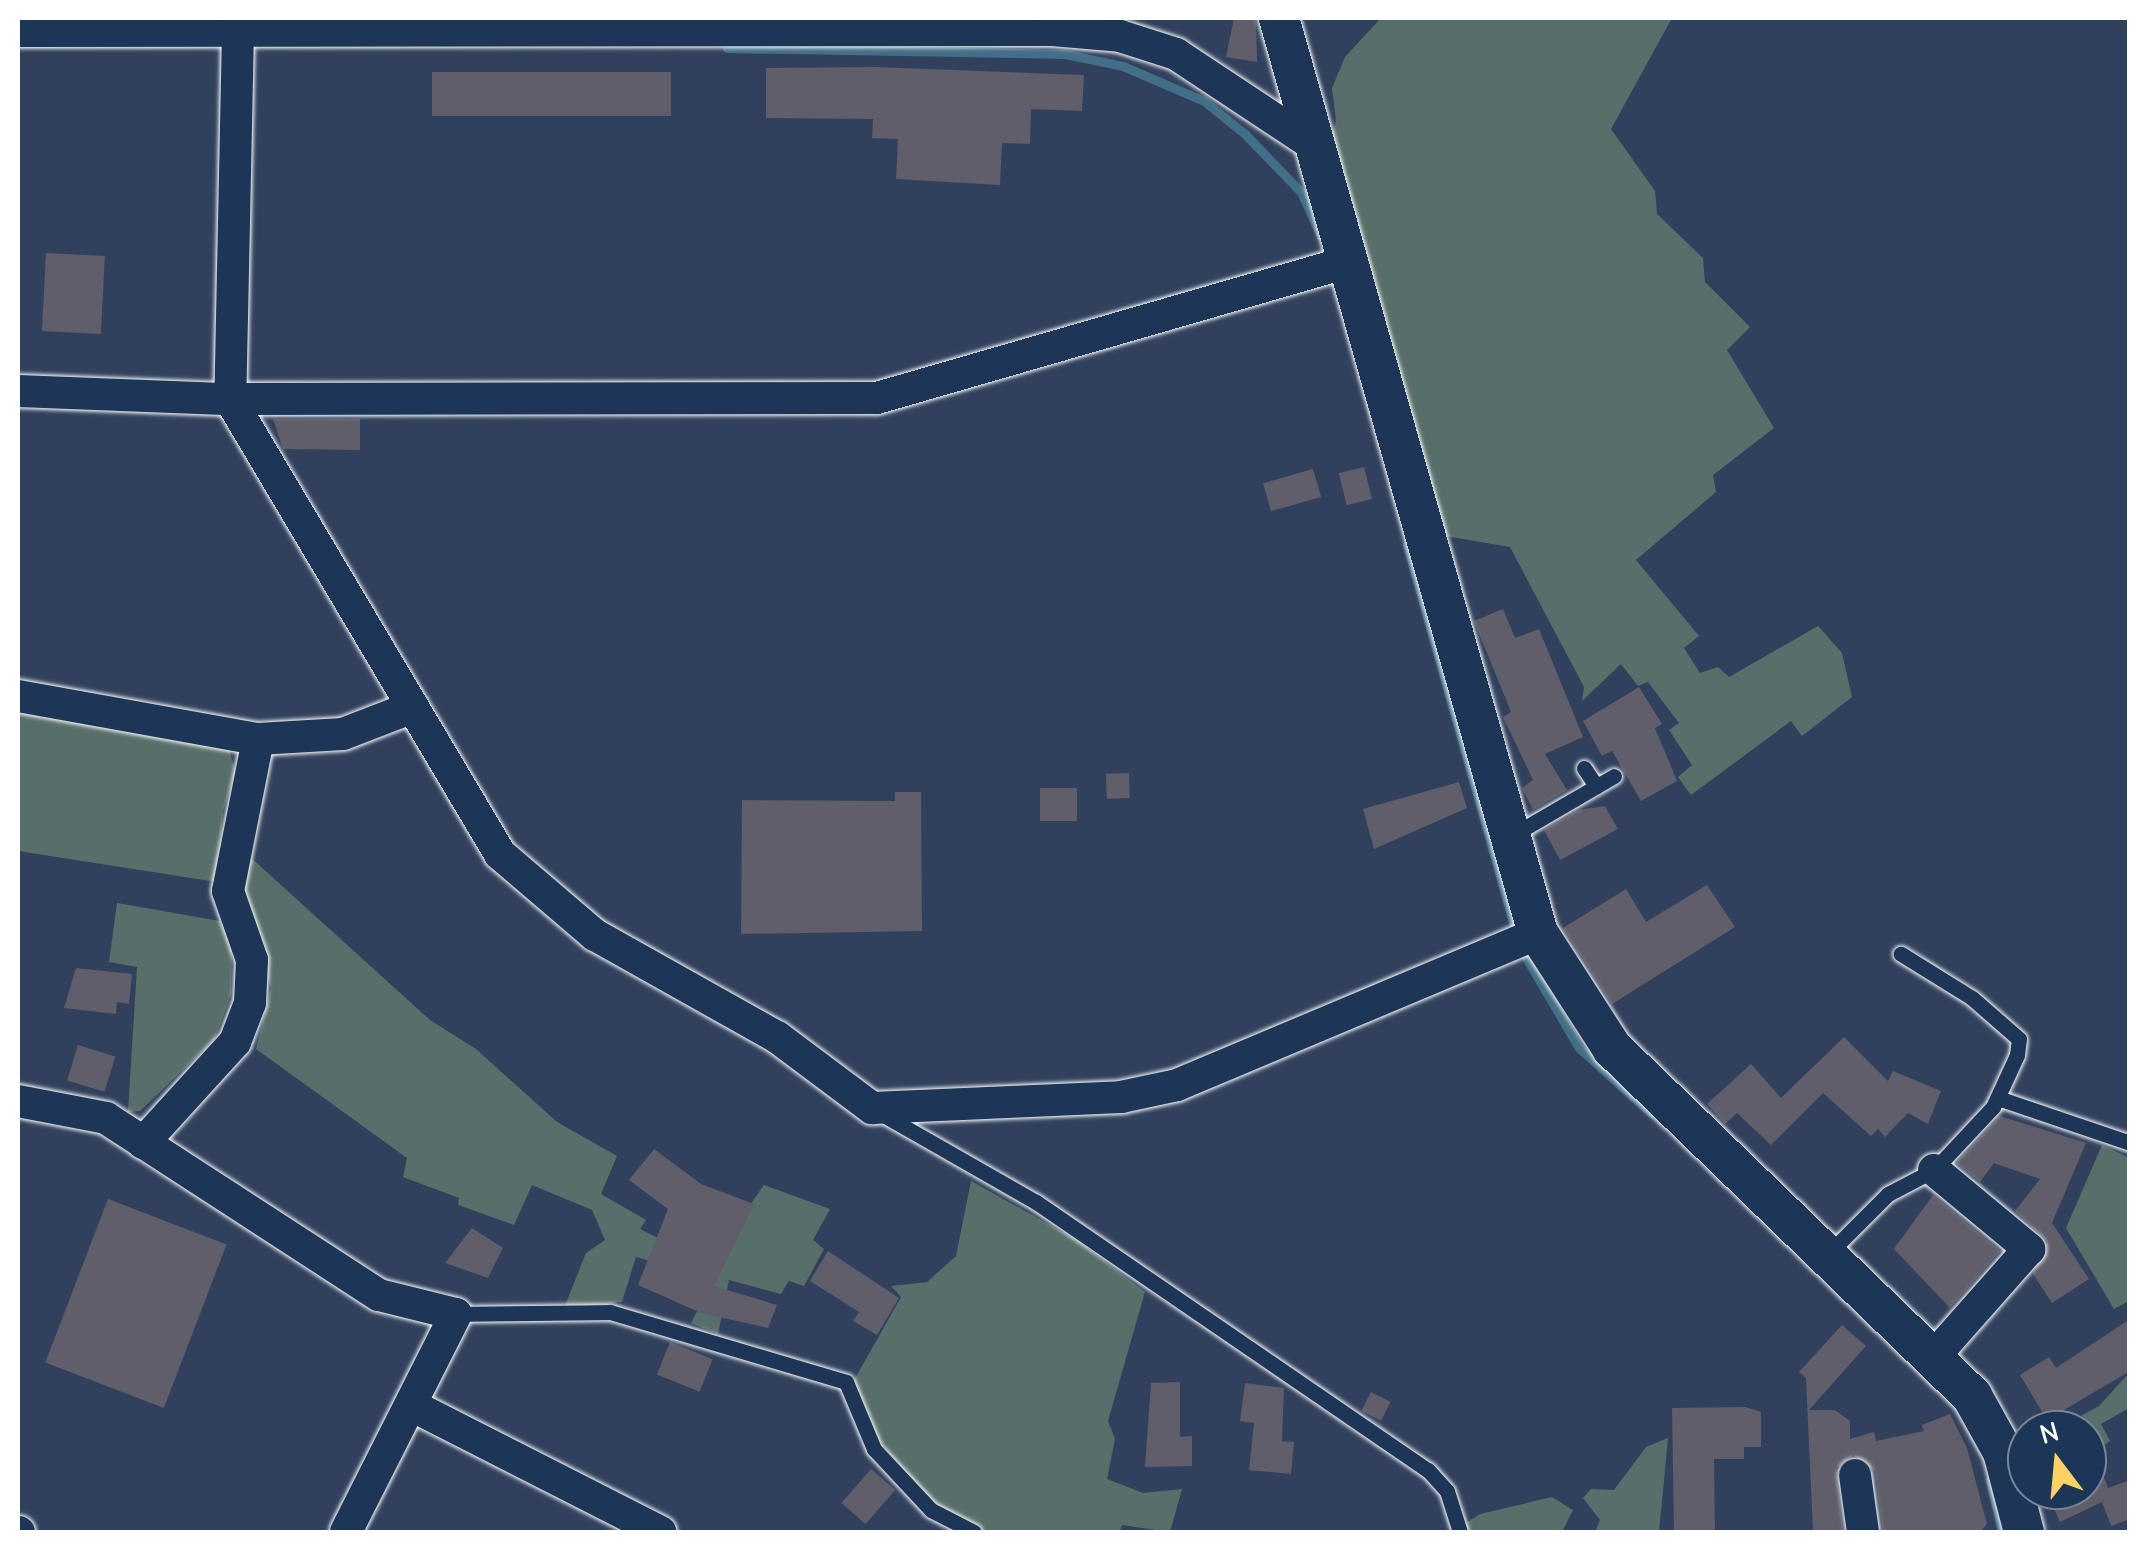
<!DOCTYPE html>
<html>
<head>
<meta charset="utf-8">
<style>
  body { margin:0 }
  #map { position:relative; width:2147px; height:1550px; overflow:hidden; background:#31415d; font-family:"Comic Neue",sans-serif }
  div>[style] { position:absolute }
  .green>* { inset:0; background:#586e6a }
  .stream>* { height:9px; margin:-4.5px; padding:0 4.5px; transform-origin:4.5px; border-radius:4.5px; background:#426e87 }
  .building>* { inset:0; background:#5f5e6a; transform-origin:0 0 }
  .roads { filter:drop-shadow(0 0 2px #fff) drop-shadow(0 0 2px #fff) }
  .service>* { height:15px; margin:-7.5px; padding:0 7.5px; transform-origin:7.5px; border-radius:7.5px; background:#1d3557 }
  .minor>* { height:32px; margin:-16px; padding:0 16px; transform-origin:16px; border-radius:16px; background:#1d3557 }
  .tertiary>* { height:40px; margin:-20px; padding:0 20px; transform-origin:20px; border-radius:20px; background:#1d3557 }
  span { translate:-50% -50%; white-space:nowrap; text-align:center; line-height:1.15; -webkit-text-stroke:8px #1d3557; paint-order:stroke }
  .frame { position:absolute; inset:0; border:20px solid #fff; pointer-events:none }
  .north { position:absolute; left:2007px; top:1410px; width:100px; height:100px; box-sizing:border-box; background:#1d3557; border:2px solid #77869a; border-radius:50%; rotate:344deg; font-size:28px; font-weight:700; line-height:40px; text-align:center; color:#fff }
  .north::after { content:''; display:block; margin:auto; width:35px; height:45px; background:#ffd166; clip-path:polygon(50% 0,100% 100%,50% 72%,0 100%) }
</style>
</head>
<body>
<div id="map">
  <div class="green">
    <i style="clip-path:polygon(1381px 18px,1672px 18px,1611px 129px,1655px 191px,1657px 214px,1703px 258px,1705px 282px,1750px 327px,1727px 350px,1774px 428px,1713px 475px,1716px 492px,1636px 560px,1699px 636px,1684px 648px,1700px 673px,1718px 667px,1729px 677px,1818px 626px,1842px 653px,1852px 697px,1802px 736px,1791px 721px,1691px 795px,1678px 777px,1692px 765px,1669px 730px,1679px 723px,1648px 682px,1638px 686px,1621px 664px,1582px 701px,1584px 687px,1510px 547px,1445px 536px,1326px 152px,1336px 121px,1332px 88px,1345px 57px)"></i>
    <i style="clip-path:polygon(18px 709px,228px 747px,236px 772px,223px 811px,217px 882px,18px 851px)"></i>
    <i style="clip-path:polygon(248px 855px,430px 1020px,476px 1049px,557px 1122px,617px 1156px,601px 1194px,646px 1220px,640px 1229px,709px 1263px,764px 1185px,830px 1209px,813px 1240px,824px 1249px,804px 1286px,789px 1281px,781px 1294px,729px 1280px,718px 1334px,691px 1323px,710px 1286px,704px 1276px,636px 1257px,622px 1302px,564px 1308px,586px 1253px,605px 1240px,592px 1210px,532px 1185px,514px 1225px,458px 1205px,459px 1198px,403px 1177px,407px 1158px,256px 1049px,271px 988px,241px 892px)"></i>
    <i style="clip-path:polygon(117px 903px,220px 921px,232px 948px,231px 995px,214px 1040px,140px 1111px,128px 1112px,137px 967px,109px 962px)"></i>
    <i style="clip-path:polygon(2102px 1145px,2129px 1158px,2129px 1301px,2114px 1309px,2066px 1228px)"></i>
    <i style="clip-path:polygon(971px 1181px,1075px 1239px,1145px 1292px,1108px 1421px,1115px 1439px,1107px 1479px,1143px 1493px,1182px 1489px,1170px 1532px,1122px 1525px,1120px 1532px,977px 1532px,928px 1501px,876px 1436px,853px 1382px,901px 1297px,891px 1286px,927px 1282px,956px 1256px)"></i>
    <i style="clip-path:polygon(2129px 1373px,2129px 1408px,2101px 1424px,2110px 1441px,2087px 1457px,2087px 1430px,2055px 1430px,2099px 1406px)"></i>
    <i style="clip-path:polygon(1668px 1438px,1659px 1532px,1595px 1532px,1600px 1520px,1583px 1498px,1591px 1489px,1614px 1490px,1646px 1447px)"></i>
    <i style="clip-path:polygon(1552px 1497px,1573px 1510px,1562px 1532px,1452px 1532px,1480px 1514px)"></i>
  </div>
  <div class="stream">
    <i style="left:727px;top:48px;width:338px;rotate:1deg"></i>
    <i style="left:1065px;top:54px;width:59px;rotate:11.7deg"></i>
    <i style="left:1123px;top:66px;width:88px;rotate:23.4deg"></i>
    <i style="left:1204px;top:101px;width:53px;rotate:38.8deg"></i>
    <i style="left:1245px;top:134px;width:81px;rotate:46deg"></i>
    <i style="left:1301px;top:192px;width:48px;rotate:65.6deg"></i>
    <i style="left:1407px;top:545px;width:404px;rotate:74.3deg"></i>
    <i style="left:1521px;top:949px;width:115px;rotate:59.6deg"></i>
    <i style="left:1579px;top:1048px;width:98px;rotate:42.1deg"></i>
    <i style="left:1990px;top:1480px;width:53px;rotate:77deg"></i>
  </div>
  <div class="building">
    <i style="clip-path:polygon(1234px 18px,1256px 18px,1257px 62px,1226px 57px)"></i>
    <i style="clip-path:polygon(876px 67px,1084px 75px,1082px 111px,1031px 109px,1030px 144px,1002px 143px,1000px 185px,896px 179px,898px 139px,872px 138px,873px 119px,766px 118px,766px 68px)"></i>
    <i style="left:432px;top:72px;width:239px;height:44px"></i>
    <i style="left:46px;top:253px;width:59px;height:78px;rotate:3deg"></i>
    <i style="clip-path:polygon(273px 419px,360px 419px,360px 450px,283px 449px)"></i>
    <i style="left:1364px;top:467px;width:33px;height:26px;rotate:76deg"></i>
    <i style="left:1313px;top:469px;width:29px;height:52px;rotate:74deg"></i>
    <i style="clip-path:polygon(1503px 609px,1515px 638px,1539px 629px,1583px 737px,1545px 754px,1567px 790px,1533px 810px,1522px 788px,1533px 780px,1503px 717px,1511px 712px,1474px 621px)"></i>
    <i style="clip-path:polygon(1639px 687px,1662px 724px,1655px 728px,1677px 781px,1641px 801px,1612px 751px,1602px 756px,1583px 721px)"></i>
    <i style="left:1129px;top:773px;width:25px;height:23px;rotate:88deg"></i>
    <i style="clip-path:polygon(1459px 782px,1467px 808px,1374px 849px,1363px 809px)"></i>
    <i style="left:1040px;top:788px;width:37px;height:33px"></i>
    <i style="clip-path:polygon(895px 792px,921px 792px,922px 931px,741px 934px,742px 800px,895px 801px)"></i>
    <i style="clip-path:polygon(1605px 806px,1618px 829px,1560px 860px,1544px 830px,1579px 810px)"></i>
    <i style="clip-path:polygon(1707px 885px,1735px 927px,1612px 1004px,1563px 928px,1626px 889px,1646px 922px)"></i>
    <i style="clip-path:polygon(76px 968px,132px 974px,129px 1004px,117px 1002px,116px 1014px,64px 1008px)"></i>
    <i style="clip-path:polygon(1844px 1037px,1888px 1081px,1893px 1071px,1941px 1091px,1928px 1124px,1908px 1113px,1885px 1137px,1878px 1129px,1871px 1136px,1823px 1093px,1771px 1145px,1737px 1113px,1725px 1124px,1707px 1104px,1751px 1064px,1781px 1098px)"></i>
    <i style="left:78px;top:1045px;width:39px;height:37px;rotate:17deg"></i>
    <i style="clip-path:polygon(2000px 1116px,2086px 1143px,2052px 1223px,2089px 1279px,2052px 1303px,2033px 1274px,2047px 1241px,2015px 1211px,2040px 1179px,1994px 1163px,1980px 1182px,1956px 1163px)"></i>
    <i style="clip-path:polygon(654px 1149px,701px 1184px,754px 1204px,714px 1286px,777px 1305px,768px 1328px,701px 1313px,638px 1285px,668px 1209px,629px 1180px)"></i>
    <i style="clip-path:polygon(1933px 1195px,2000px 1251px,1950px 1308px,1894px 1249px)"></i>
    <i style="left:108px;top:1199px;width:127px;height:175px;rotate:21deg"></i>
    <i style="clip-path:polygon(472px 1228px,503px 1248px,488px 1278px,445px 1263px)"></i>
    <i style="clip-path:polygon(828px 1251px,899px 1298px,877px 1335px,853px 1321px,859px 1312px,810px 1281px)"></i>
    <i style="clip-path:polygon(2130px 1319px,2130px 1371px,2047px 1420px,2020px 1375px,2049px 1357px,2056px 1368px)"></i>
    <i style="clip-path:polygon(1842px 1325px,1866px 1346px,1809px 1410px,1835px 1410px,1850px 1421px,1850px 1439px,1874px 1432px,1876px 1441px,1924px 1431px,1922px 1425px,1950px 1414px,1967px 1448px,1987px 1524px,1980px 1532px,1883px 1532px,1875px 1471px,1853px 1455px,1836px 1468px,1843px 1532px,1813px 1532px,1806px 1378px,1799px 1372px)"></i>
    <i style="left:670px;top:1342px;width:46px;height:35px;rotate:22deg"></i>
    <i style="clip-path:polygon(1180px 1382px,1180px 1437px,1192px 1436px,1192px 1466px,1145px 1467px,1151px 1383px)"></i>
    <i style="clip-path:polygon(1245px 1383px,1284px 1388px,1282px 1441px,1294px 1442px,1291px 1474px,1249px 1470px,1254px 1423px,1240px 1421px)"></i>
    <i style="left:1371px;top:1392px;width:22px;height:21px;rotate:27deg"></i>
    <i style="clip-path:polygon(1745px 1407px,1761px 1412px,1761px 1447px,1744px 1447px,1744px 1459px,1714px 1459px,1715px 1532px,1674px 1532px,1672px 1408px)"></i>
    <i style="left:871px;top:1469px;width:32px;height:45px;rotate:41deg"></i>
    <i style="clip-path:polygon(2104px 1477px,2108px 1488px,2130px 1480px,2130px 1519px,2111px 1526px,2102px 1502px,2060px 1522px,2050px 1499px)"></i>
  </div>
  <div class="roads">
    <div class="service">
      <i style="left:1584px;top:768px;width:22px;rotate:56deg"></i>
      <i style="left:1511px;top:836px;width:119px;rotate:-30.2deg"></i>
      <i style="left:1998px;top:1098px;width:139px;rotate:18.8deg"></i>
      <i style="left:880px;top:1113px;width:180px;rotate:29.7deg"></i>
      <i style="left:1036px;top:1202px;width:475px;rotate:34.4deg"></i>
      <i style="left:1428px;top:1470px;width:28px;rotate:48deg"></i>
      <i style="left:1447px;top:1491px;width:43px;rotate:72.4deg"></i>
      <i style="left:1830px;top:1252px;width:82px;rotate:-45deg"></i>
      <i style="left:1888px;top:1194px;width:52px;rotate:-27.6deg"></i>
      <i style="left:1934px;top:1170px;width:86px;rotate:-46.9deg"></i>
      <i style="left:1993px;top:1107px;width:57px;rotate:-65.2deg"></i>
      <i style="left:2017px;top:1055px;width:16px;rotate:-83deg"></i>
      <i style="left:2019px;top:1039px;width:62px;rotate:-138.9deg"></i>
      <i style="left:1972px;top:998px;width:84px;rotate:-148.2deg"></i>
      <i style="left:456px;top:1314px;width:154px;rotate:-0.7deg"></i>
      <i style="left:610px;top:1312px;width:246px;rotate:16.5deg"></i>
      <i style="left:846px;top:1382px;width:73px;rotate:67.3deg"></i>
      <i style="left:874px;top:1449px;width:83px;rotate:46.9deg"></i>
      <i style="left:931px;top:1510px;width:48px;rotate:27.1deg"></i>
    </div>
    <div class="minor">
      <i style="left:18px;top:31px;width:1034px;rotate:-0.06deg"></i>
      <i style="left:1052px;top:30px;width:68px;rotate:5deg"></i>
      <i style="left:1120px;top:36px;width:59px;rotate:17.8deg"></i>
      <i style="left:1176px;top:54px;width:159px;rotate:33.5deg"></i>
      <i style="left:238px;top:31px;width:368px;rotate:91.2deg"></i>
      <i style="left:230px;top:399px;width:529px;rotate:59.31deg"></i>
      <i style="left:500px;top:854px;width:125px;rotate:40.5deg"></i>
      <i style="left:595px;top:935px;width:209px;rotate:29.3deg"></i>
      <i style="left:777px;top:1037px;width:119px;rotate:36.8deg"></i>
      <i style="left:872px;top:1108px;width:249px;rotate:-2.5deg"></i>
      <i style="left:1121px;top:1097px;width:57px;rotate:-12.1deg"></i>
      <i style="left:1177px;top:1085px;width:392px;rotate:-22.8deg"></i>
      <i style="left:18px;top:391px;width:212px;rotate:2.2deg"></i>
      <i style="left:230px;top:399px;width:647px;rotate:-0.09deg"></i>
      <i style="left:877px;top:398px;width:488px;rotate:-16.1deg"></i>
      <i style="left:18px;top:696px;width:244px;rotate:10.2deg"></i>
      <i style="left:258px;top:739px;width:85px;rotate:-3.4deg"></i>
      <i style="left:343px;top:734px;width:75px;rotate:-21.1deg"></i>
      <i style="left:18px;top:1101px;width:90px;rotate:10.9deg"></i>
      <i style="left:106px;top:1118px;width:325px;rotate:33deg"></i>
      <i style="left:379px;top:1295px;width:79px;rotate:13.9deg"></i>
      <i style="left:456px;top:1314px;width:244px;rotate:116.8deg"></i>
      <i style="left:143px;top:1143px;width:137px;rotate:-47.7deg"></i>
      <i style="left:235px;top:1042px;width:42px;rotate:-69deg"></i>
      <i style="left:250px;top:1003px;width:43px;rotate:-87.3deg"></i>
      <i style="left:252px;top:960px;width:73px;rotate:-109.2deg"></i>
      <i style="left:228px;top:891px;width:155px;rotate:-78.8deg"></i>
      <i style="left:1934px;top:1170px;width:124px;rotate:39.7deg"></i>
      <i style="left:2029px;top:1249px;width:140px;rotate:131.5deg"></i>
      <i style="left:411px;top:1405px;width:280px;rotate:27deg"></i>
      <i style="left:1855px;top:1475px;width:58px;rotate:82deg"></i>
      <i style="left:18px;top:1532px;width:1px"></i>
    </div>
    <div class="tertiary">
      <i style="left:1279px;top:18px;width:951px;rotate:74.2deg"></i>
      <i style="left:1538px;top:933px;width:137px;rotate:57.2deg"></i>
      <i style="left:1612px;top:1048px;width:501px;rotate:44.03deg"></i>
      <i style="left:1972px;top:1396px;width:64px;rotate:61deg"></i>
      <i style="left:2003px;top:1452px;width:83px;rotate:75.3deg"></i>
    </div>
  </div>
  <div class="frame"></div>
  <div class="north">N</div>
</div>
</body>
</html>
